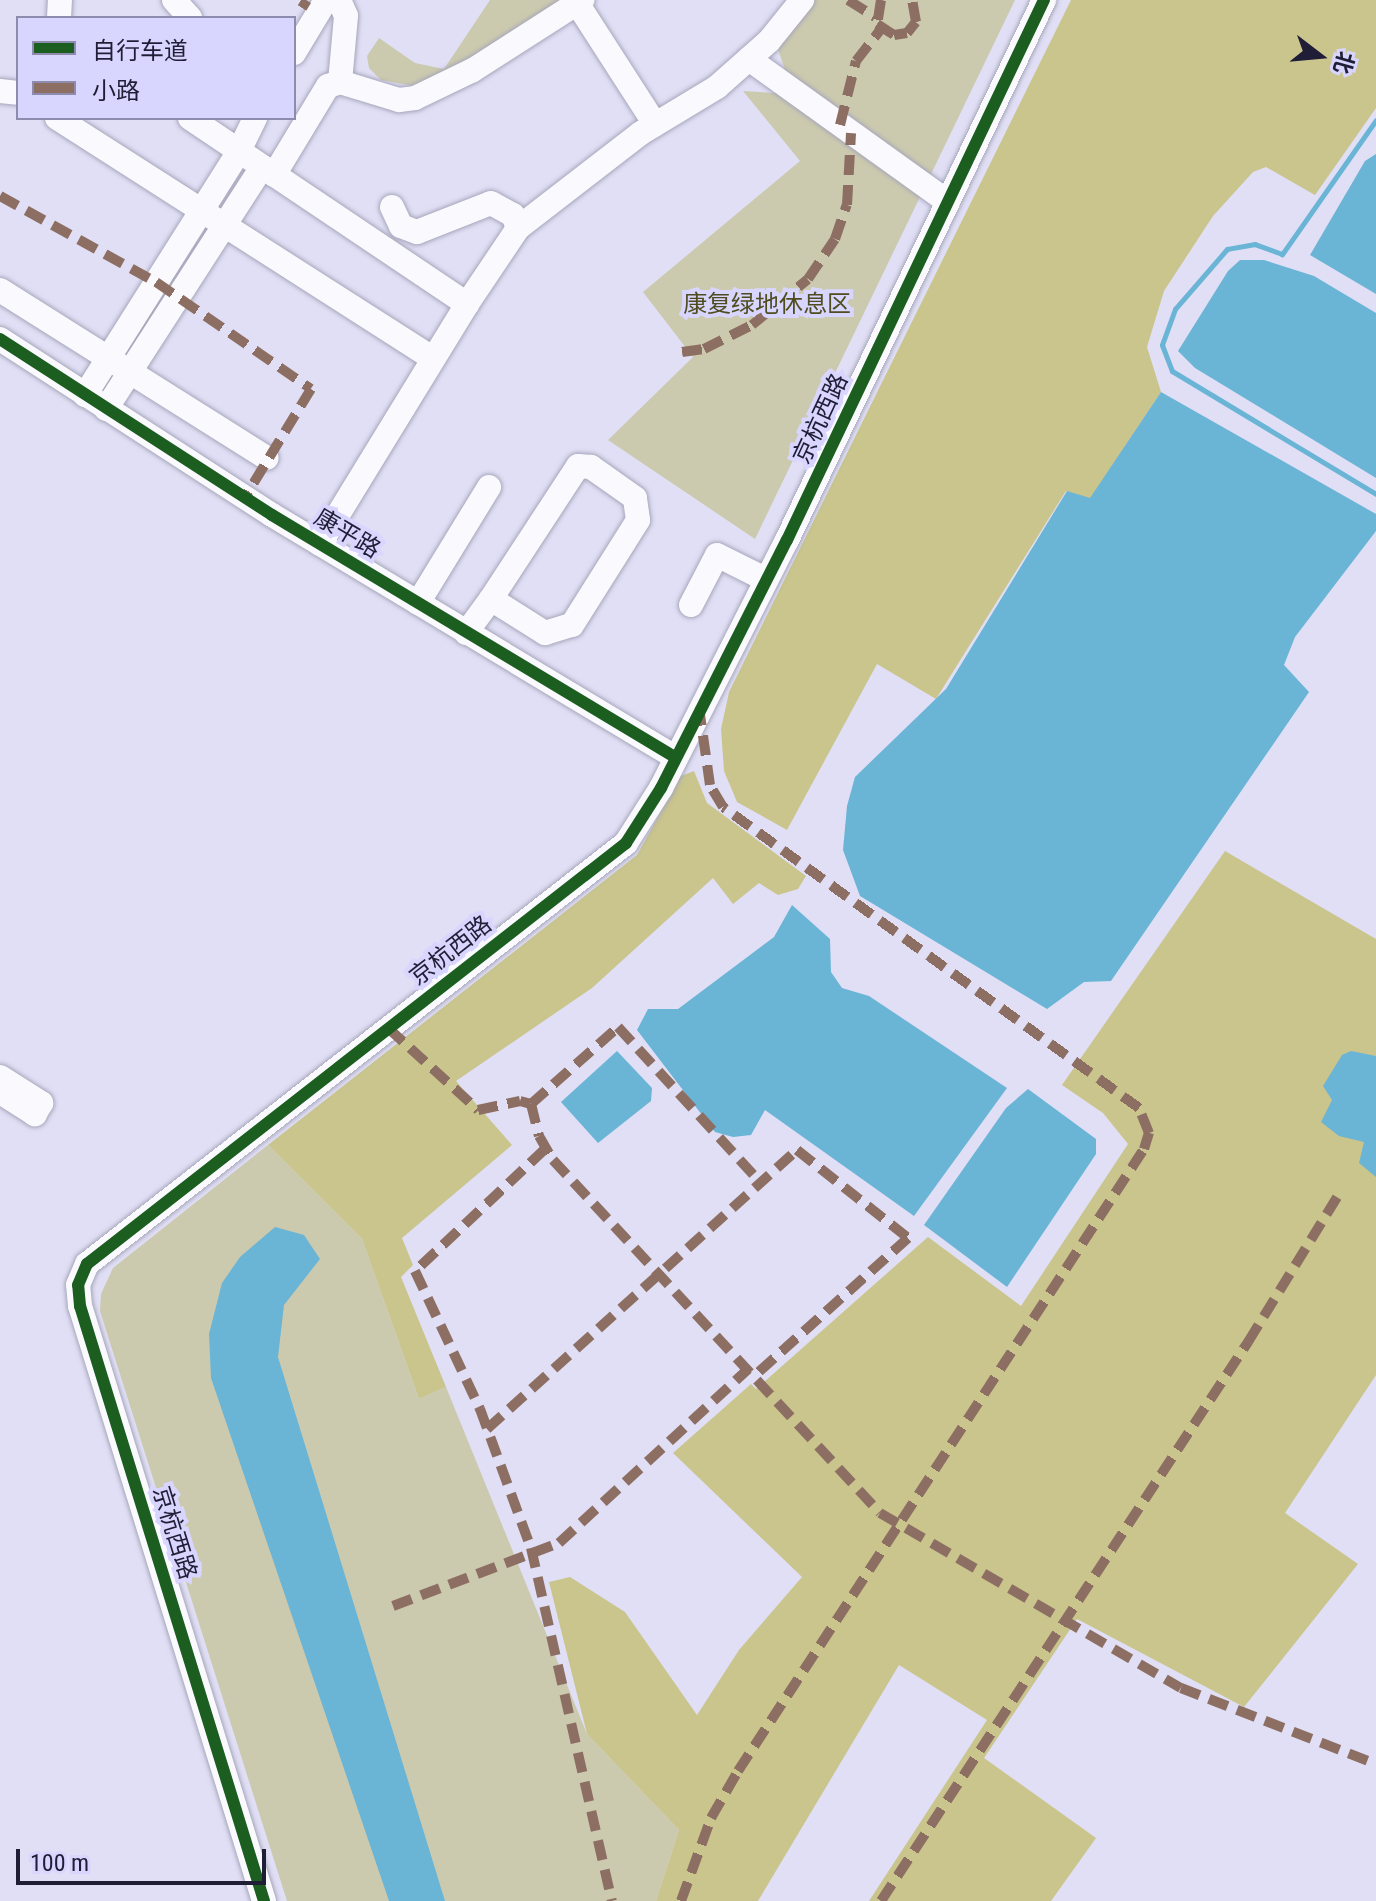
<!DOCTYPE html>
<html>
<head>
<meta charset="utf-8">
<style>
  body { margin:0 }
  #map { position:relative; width:1376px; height:1901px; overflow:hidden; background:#e0dff5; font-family:"Roboto Condensed","Noto Sans SC",sans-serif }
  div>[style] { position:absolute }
  .green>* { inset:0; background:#cccaae }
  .forest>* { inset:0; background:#c9c58d }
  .water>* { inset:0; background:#6ab4d6 }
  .stream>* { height:5px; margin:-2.5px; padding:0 2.5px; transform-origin:2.5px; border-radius:2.5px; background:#6ab4d6 }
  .roads { filter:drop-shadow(0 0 2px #a7a6bb) drop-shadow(0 0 2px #a7a6bb) }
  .minor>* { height:24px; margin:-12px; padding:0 12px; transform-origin:12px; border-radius:12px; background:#fafafe }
  .quiet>* { height:10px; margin-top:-5px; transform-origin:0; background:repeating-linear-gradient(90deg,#8d6e63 0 20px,transparent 0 30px) }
  .cycleway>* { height:12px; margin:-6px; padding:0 6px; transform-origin:6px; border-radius:6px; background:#1b5e20 }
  span { translate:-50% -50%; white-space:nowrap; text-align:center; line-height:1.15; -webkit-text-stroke:8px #d8d6fe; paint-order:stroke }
  .park-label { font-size:24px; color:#4f4d1e }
  .street-label { font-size:24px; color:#201e36 }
  .legend { position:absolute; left:16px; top:16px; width:280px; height:104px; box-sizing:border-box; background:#d8d6fe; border:2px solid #8e8cae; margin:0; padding:10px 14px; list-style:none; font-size:24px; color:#201e36 }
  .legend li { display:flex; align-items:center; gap:16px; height:40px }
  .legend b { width:40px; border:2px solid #8e8cae }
  .north { position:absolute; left:1280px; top:16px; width:80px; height:80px; -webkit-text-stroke:6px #d8d6fe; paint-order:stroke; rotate:106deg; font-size:22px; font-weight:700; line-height:32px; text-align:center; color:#201e36 }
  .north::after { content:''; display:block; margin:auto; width:28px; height:36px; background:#201e36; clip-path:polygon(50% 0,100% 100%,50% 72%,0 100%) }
  .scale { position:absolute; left:16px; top:1849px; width:250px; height:36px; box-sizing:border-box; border:4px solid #201e36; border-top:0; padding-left:10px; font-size:24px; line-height:28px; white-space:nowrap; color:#201e36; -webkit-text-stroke:6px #d8d6fe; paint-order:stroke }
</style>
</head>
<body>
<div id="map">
  <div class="green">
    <i style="clip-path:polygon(490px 0,561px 0,480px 58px,414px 86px,381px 80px,369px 68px,367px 56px,379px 38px,415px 63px,444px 69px)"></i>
    <i style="clip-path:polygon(807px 0,1015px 0,755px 539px,608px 440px,693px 357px,643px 292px,800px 161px,743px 91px,775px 93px,787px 76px,778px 49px)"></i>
    <i style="clip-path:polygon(268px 1145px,362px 1239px,419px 1399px,446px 1387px,587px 1734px,679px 1830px,656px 1901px,287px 1901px,100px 1311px,101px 1294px,113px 1268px)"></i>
  </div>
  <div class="forest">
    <i style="clip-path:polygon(1071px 0,1376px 0,1376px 108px,1315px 195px,1266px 167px,1253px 172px,1213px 216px,1164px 291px,1147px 347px,1161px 392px,1090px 499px,1066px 491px,936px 699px,877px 664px,787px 830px,737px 802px,724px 771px,721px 729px,729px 692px)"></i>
    <i style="clip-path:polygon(694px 771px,707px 803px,806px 876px,798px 889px,778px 895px,759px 883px,733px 904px,713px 878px,592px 988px,456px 1081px,512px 1145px,402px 1238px,413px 1265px,401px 1277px,446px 1387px,419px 1399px,362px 1239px,268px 1145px,637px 855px,681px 776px)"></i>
    <i style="clip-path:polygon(1225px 851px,1376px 939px,1376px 1375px,1285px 1513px,1358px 1564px,1244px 1707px,1077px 1619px,984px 1758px,1096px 1838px,1051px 1901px,869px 1901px,987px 1720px,899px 1665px,758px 1901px,656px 1901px,679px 1830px,587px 1734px,549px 1582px,570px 1577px,625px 1612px,697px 1715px,739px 1650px,802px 1577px,673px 1453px,751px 1384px,756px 1389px,928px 1237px,1021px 1306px,1128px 1144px,1103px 1113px,1062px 1085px)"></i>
  </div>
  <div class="water">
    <i style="clip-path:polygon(1376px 154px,1376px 294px,1310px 255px,1365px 161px)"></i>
    <i style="clip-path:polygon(1240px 260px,1264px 260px,1314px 276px,1376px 313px,1376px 478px,1195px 368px,1178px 351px,1228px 271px)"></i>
    <i style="clip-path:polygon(1161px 392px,1376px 514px,1376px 531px,1295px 637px,1284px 665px,1309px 692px,1111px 981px,1084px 982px,1047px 1009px,860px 896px,843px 850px,847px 806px,855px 777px,946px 689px,1067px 491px,1090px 498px)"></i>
    <i style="clip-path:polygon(792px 905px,830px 939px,831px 972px,842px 988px,869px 996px,1007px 1088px,914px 1216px,765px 1110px,751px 1135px,733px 1137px,715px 1132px,637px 1030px,648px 1009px,678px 1009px,774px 937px)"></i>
    <i style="clip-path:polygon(617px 1051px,652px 1088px,651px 1101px,598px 1143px,561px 1102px)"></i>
    <i style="clip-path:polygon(1351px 1051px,1376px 1056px,1376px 1177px,1359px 1163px,1364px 1142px,1339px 1136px,1321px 1122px,1332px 1100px,1323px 1086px,1342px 1055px)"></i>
    <i style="clip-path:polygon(1028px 1089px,1096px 1139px,1096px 1154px,1007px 1287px,924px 1225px,1006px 1108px)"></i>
    <i style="clip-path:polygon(275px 1227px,304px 1235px,320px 1259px,284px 1305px,278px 1357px,445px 1901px,389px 1901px,211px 1378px,209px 1334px,222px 1283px,240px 1257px)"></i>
  </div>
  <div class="stream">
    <i style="left:1376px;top:120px;width:164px;rotate:125deg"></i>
    <i style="left:1282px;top:254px;width:29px;rotate:-160deg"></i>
    <i style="left:1255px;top:244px;width:28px;rotate:170deg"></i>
    <i style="left:1227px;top:249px;width:79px;rotate:130.9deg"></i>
    <i style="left:1175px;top:309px;width:38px;rotate:110deg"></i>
    <i style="left:1162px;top:345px;width:28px;rotate:69deg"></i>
    <i style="left:1172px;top:371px;width:238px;rotate:31.1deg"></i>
  </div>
  <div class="roads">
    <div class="minor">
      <i style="left:174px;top:0;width:24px;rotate:48deg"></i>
      <i style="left:339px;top:0;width:17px;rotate:66deg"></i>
      <i style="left:346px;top:16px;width:66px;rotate:95.2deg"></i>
      <i style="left:577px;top:3px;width:144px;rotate:57.2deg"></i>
      <i style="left:59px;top:18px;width:18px;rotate:-87deg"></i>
      <i style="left:294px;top:53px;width:62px;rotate:-58.9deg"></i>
      <i style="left:749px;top:59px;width:245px;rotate:35.7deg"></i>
      <i style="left:0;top:91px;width:18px;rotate:6deg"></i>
      <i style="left:57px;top:118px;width:446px;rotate:32.6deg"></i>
      <i style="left:190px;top:118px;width:334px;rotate:33.9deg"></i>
      <i style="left:467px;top:304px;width:92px;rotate:-56.1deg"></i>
      <i style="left:518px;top:228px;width:155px;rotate:-37.7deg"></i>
      <i style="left:641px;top:133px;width:89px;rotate:-31.2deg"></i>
      <i style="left:717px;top:87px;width:69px;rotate:-41.5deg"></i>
      <i style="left:769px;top:41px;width:53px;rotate:-51.2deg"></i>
      <i style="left:274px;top:175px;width:104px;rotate:-58.8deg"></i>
      <i style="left:328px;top:86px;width:13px;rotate:-18deg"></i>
      <i style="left:340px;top:82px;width:62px;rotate:17deg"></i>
      <i style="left:399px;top:100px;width:16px;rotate:-7deg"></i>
      <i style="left:415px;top:98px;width:64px;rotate:-25.8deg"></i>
      <i style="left:473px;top:70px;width:130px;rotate:-32.7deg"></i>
      <i style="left:392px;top:207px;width:21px;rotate:65deg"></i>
      <i style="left:401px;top:226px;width:17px;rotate:21deg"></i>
      <i style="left:417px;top:232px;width:79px;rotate:-21.4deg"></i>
      <i style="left:491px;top:203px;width:25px;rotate:29deg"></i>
      <i style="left:513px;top:215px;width:14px;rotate:69deg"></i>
      <i style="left:0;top:290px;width:315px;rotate:32.2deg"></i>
      <i style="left:0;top:339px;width:324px;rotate:32.9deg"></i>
      <i style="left:272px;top:515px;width:471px;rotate:31deg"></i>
      <i style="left:85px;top:395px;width:289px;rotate:-57.7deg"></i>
      <i style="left:239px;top:151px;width:37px;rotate:-64deg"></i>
      <i style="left:106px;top:409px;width:288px;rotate:-57.2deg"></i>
      <i style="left:320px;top:544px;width:281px;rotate:-58.5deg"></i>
      <i style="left:418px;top:603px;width:136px;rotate:-58.5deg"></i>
      <i style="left:691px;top:605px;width:56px;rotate:-62.5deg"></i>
      <i style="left:717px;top:555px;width:54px;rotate:26.6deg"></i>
      <i style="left:466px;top:633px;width:42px;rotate:-53.7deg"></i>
      <i style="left:491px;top:599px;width:64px;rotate:32.2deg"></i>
      <i style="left:545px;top:633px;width:28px;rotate:-17deg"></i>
      <i style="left:572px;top:625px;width:124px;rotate:-57.8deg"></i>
      <i style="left:638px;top:520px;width:22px;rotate:-98deg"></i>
      <i style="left:635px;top:498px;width:54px;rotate:-144.8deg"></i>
      <i style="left:591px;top:467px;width:13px;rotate:-176deg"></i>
      <i style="left:578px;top:466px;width:159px;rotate:123.2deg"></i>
      <i style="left:0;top:1077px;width:49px;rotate:32.4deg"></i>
      <i style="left:41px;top:1103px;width:13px;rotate:119deg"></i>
      <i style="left:35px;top:1114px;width:41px;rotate:-147.8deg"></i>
      <i style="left:264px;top:1901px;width:623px;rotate:-107.18deg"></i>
      <i style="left:80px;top:1306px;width:21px;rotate:-95deg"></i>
      <i style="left:78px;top:1285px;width:23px;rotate:-67deg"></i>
      <i style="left:87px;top:1264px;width:684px;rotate:-37.99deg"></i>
      <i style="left:626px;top:843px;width:65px;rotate:-57.5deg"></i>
      <i style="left:661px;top:788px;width:278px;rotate:-63.1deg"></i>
      <i style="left:787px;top:540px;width:598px;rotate:-64.55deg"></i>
    </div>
  </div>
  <div class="quiet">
    <i style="left:848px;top:0;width:32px;rotate:32deg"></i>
    <i style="left:881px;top:0;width:24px;rotate:99deg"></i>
    <i style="left:877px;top:24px;width:20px;rotate:33deg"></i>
    <i style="left:894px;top:35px;width:13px;rotate:-9deg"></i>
    <i style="left:907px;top:33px;width:14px;rotate:-51deg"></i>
    <i style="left:916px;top:22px;width:22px;rotate:-100deg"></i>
    <i style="left:302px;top:8px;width:9px;rotate:-58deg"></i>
    <i style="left:840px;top:125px;width:66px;rotate:-76deg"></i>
    <i style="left:856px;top:61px;width:41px;rotate:-52deg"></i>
    <i style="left:0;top:196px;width:178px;rotate:28.9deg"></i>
    <i style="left:156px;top:282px;width:188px;rotate:34.6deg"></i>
    <i style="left:311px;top:389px;width:127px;rotate:121.4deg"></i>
    <i style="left:682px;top:352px;width:22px;rotate:-8deg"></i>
    <i style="left:704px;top:349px;width:54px;rotate:-26.6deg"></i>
    <i style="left:752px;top:325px;width:72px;rotate:-39.4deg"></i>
    <i style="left:808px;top:279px;width:48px;rotate:-56deg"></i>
    <i style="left:835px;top:239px;width:36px;rotate:-71deg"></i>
    <i style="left:847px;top:205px;width:72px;rotate:-86.8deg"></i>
    <i style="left:388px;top:1028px;width:122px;rotate:42.3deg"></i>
    <i style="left:478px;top:1110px;width:43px;rotate:-12.1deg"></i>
    <i style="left:520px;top:1101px;width:11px;rotate:15deg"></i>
    <i style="left:531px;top:1104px;width:33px;rotate:76deg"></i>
    <i style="left:539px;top:1136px;width:28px;rotate:60deg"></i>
    <i style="left:553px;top:1160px;width:481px;rotate:47.2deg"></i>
    <i style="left:880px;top:1513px;width:348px;rotate:30.2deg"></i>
    <i style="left:1181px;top:1688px;width:209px;rotate:21.3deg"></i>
    <i style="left:531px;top:1104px;width:116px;rotate:-41.5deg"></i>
    <i style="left:618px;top:1027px;width:210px;rotate:47.5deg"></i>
    <i style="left:545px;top:1149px;width:178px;rotate:136.8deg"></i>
    <i style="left:415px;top:1271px;width:153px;rotate:64.8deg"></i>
    <i style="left:480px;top:1409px;width:148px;rotate:69.9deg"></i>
    <i style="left:531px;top:1548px;width:362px;rotate:77.1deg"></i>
    <i style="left:487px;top:1429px;width:417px;rotate:-42deg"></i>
    <i style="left:797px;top:1150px;width:142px;rotate:38.4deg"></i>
    <i style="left:908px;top:1238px;width:207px;rotate:138.1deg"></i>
    <i style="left:393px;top:1606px;width:178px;rotate:-20.8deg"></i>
    <i style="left:559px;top:1543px;width:257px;rotate:-42.6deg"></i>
    <i style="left:681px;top:1901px;width:88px;rotate:-70.1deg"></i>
    <i style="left:711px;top:1818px;width:54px;rotate:-60.1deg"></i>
    <i style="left:738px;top:1771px;width:743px;rotate:-56.87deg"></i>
    <i style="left:1144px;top:1149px;width:17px;rotate:-73deg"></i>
    <i style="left:1149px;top:1133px;width:27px;rotate:-112deg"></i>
    <i style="left:1139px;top:1108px;width:513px;rotate:-144.11deg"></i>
    <i style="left:723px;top:807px;width:26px;rotate:-121deg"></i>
    <i style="left:710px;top:785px;width:71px;rotate:-98.1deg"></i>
    <i style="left:881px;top:1901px;width:669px;rotate:-56.71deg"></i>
    <i style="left:1248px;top:1342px;width:180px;rotate:-58.4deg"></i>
  </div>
  <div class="cycleway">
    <i style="left:0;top:339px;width:324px;rotate:32.9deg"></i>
    <i style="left:272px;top:515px;width:471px;rotate:31deg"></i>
    <i style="left:264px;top:1901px;width:623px;rotate:-107.18deg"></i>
    <i style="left:80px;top:1306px;width:21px;rotate:-95deg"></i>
    <i style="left:78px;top:1285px;width:23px;rotate:-67deg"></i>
    <i style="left:87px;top:1264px;width:684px;rotate:-37.99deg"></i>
    <i style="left:626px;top:843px;width:65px;rotate:-57.5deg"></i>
    <i style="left:661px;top:788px;width:278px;rotate:-63.1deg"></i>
    <i style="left:787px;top:540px;width:598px;rotate:-64.55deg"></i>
  </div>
  <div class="park-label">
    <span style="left:767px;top:305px">康复绿地休息区</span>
  </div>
  <div class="street-label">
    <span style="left:821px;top:419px;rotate:-65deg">京杭西路</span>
    <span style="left:347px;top:534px;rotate:31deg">康平路</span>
    <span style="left:451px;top:951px;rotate:-38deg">京杭西路</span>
    <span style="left:174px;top:1533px;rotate:73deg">京杭西路</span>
  </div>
  <ul class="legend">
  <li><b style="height:10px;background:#1b5e20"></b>自行车道</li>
  <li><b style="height:10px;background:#8d6e63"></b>小路</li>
  </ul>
  <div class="north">北</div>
  <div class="scale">100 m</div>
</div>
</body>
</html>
